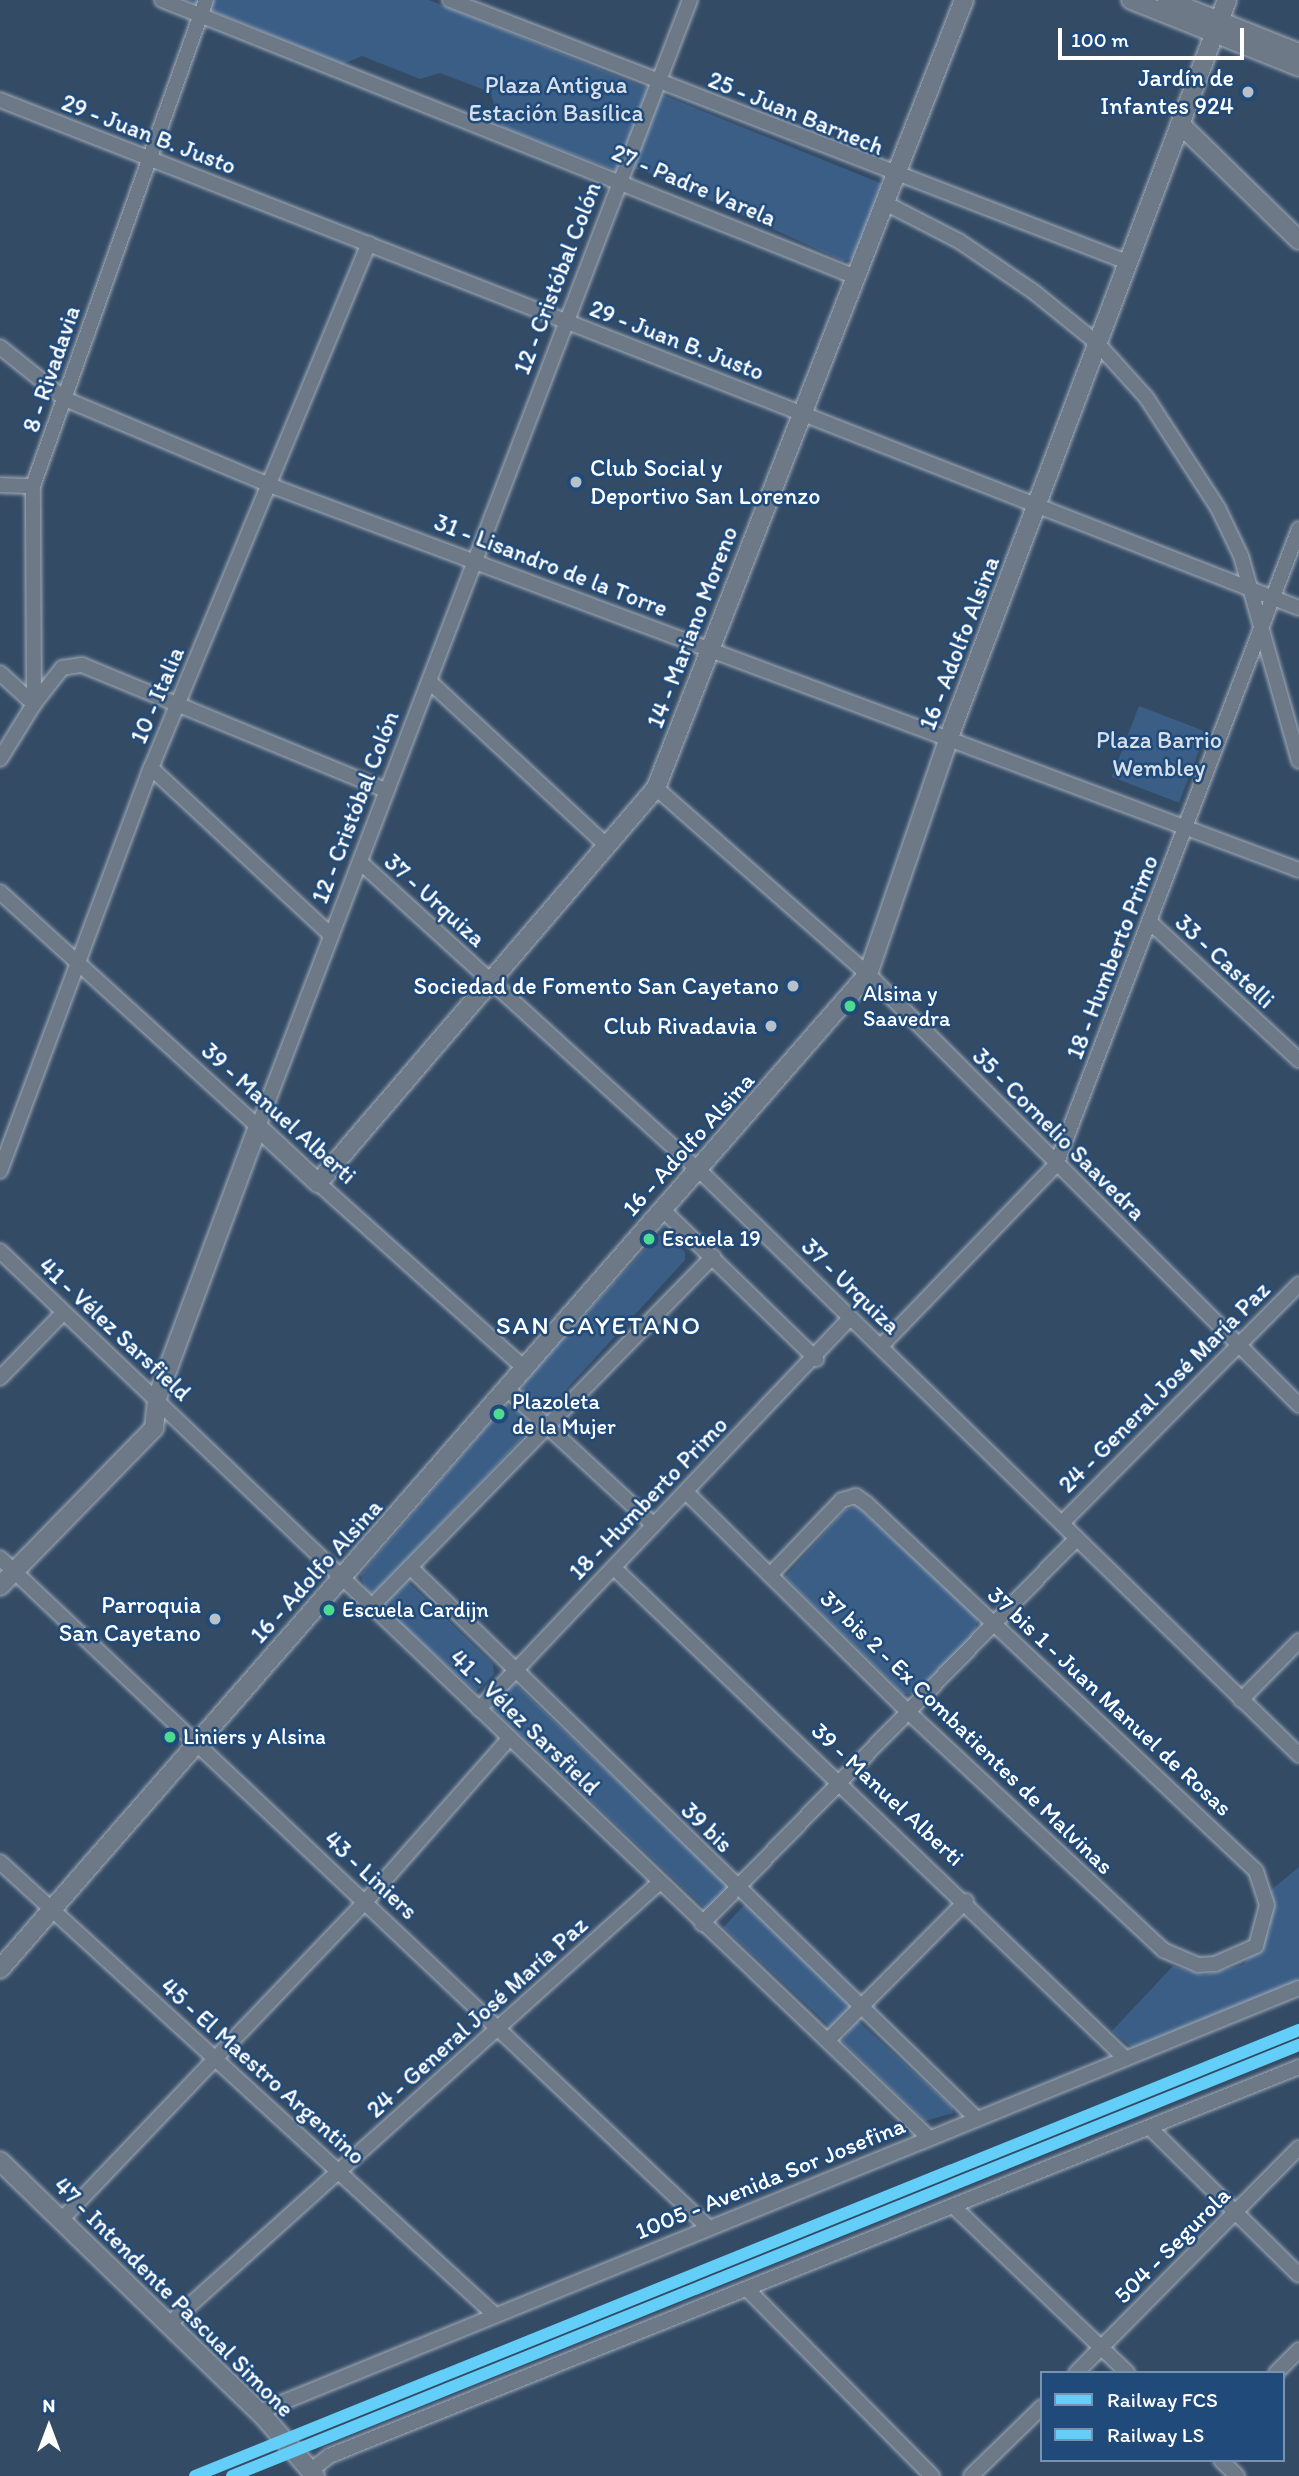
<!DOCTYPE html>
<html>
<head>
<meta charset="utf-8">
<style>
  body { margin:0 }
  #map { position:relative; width:1299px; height:2476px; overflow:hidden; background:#344b65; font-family:Itim,sans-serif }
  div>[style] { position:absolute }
  .green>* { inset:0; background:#3b5e86; transform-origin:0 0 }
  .roads { filter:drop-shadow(0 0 2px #a4aeba) drop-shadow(0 0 2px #a4aeba) }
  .minor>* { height:14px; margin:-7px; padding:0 7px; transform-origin:7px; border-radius:7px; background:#6d7986 }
  .tertiary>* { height:18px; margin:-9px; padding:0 9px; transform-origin:9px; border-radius:9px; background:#6d7986 }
  .rail-1>* { height:12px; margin:-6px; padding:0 6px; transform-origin:6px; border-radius:6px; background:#63cff8 }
  .rail-2>* { height:12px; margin:-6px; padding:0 6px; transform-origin:6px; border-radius:6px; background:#63cff8 }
  .dots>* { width:19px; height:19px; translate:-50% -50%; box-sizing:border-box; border:4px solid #1f4a7a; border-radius:50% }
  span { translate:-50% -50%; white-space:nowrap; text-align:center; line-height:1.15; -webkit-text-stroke:5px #1f4a7a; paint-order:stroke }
  .bus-label { font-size:22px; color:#fff }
  .left { translate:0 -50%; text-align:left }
  .poi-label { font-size:24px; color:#fff }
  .right { translate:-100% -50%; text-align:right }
  .park-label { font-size:24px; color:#d8dfe8 }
  .street-label { font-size:24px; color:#fff }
  .neighbourhood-label { font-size:26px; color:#fff; letter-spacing:2px }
  .legend { position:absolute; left:1040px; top:2371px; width:245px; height:91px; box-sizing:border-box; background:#1f4a7a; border:2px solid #7992af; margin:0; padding:9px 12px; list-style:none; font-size:21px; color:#fff }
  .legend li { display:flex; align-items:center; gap:14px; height:35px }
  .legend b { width:35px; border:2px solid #7992af }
  .north { position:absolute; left:14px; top:2392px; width:70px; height:70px; -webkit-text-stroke:5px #1f4a7a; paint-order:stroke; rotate:0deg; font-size:19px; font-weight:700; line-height:28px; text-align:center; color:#fff }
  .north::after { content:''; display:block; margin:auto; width:24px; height:32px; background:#fff; clip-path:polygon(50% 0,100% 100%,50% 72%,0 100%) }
  .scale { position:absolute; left:1058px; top:28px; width:186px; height:32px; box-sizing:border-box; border:4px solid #fff; border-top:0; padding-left:9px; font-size:21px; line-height:24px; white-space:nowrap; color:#fff; -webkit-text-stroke:5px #1f4a7a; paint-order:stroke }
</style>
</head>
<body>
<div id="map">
  <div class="green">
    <i style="clip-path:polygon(186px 0,429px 0,885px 185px,855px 258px,843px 261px,641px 169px,617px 171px,502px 127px,490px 92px,440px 73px,420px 79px,362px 56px,343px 64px)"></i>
    <i style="left:1139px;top:706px;width:72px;height:76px;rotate:21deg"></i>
    <i style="clip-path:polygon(665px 1234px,685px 1252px,685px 1260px,550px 1407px,542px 1408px,522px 1390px,524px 1381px,656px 1237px)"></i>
    <i style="clip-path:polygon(506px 1404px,531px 1418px,532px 1428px,375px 1592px,367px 1592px,360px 1575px)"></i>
    <i style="clip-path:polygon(857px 1506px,978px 1618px,974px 1635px,915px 1694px,903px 1694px,785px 1577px,845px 1510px)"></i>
    <i style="clip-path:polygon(407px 1581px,493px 1664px,494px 1674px,476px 1692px,382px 1607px)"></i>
    <i style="clip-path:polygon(513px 1682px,726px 1884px,728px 1889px,708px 1911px,491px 1707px)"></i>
    <i style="clip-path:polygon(1299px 1867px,1299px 1982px,1134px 2049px,1112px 2031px,1173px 1966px,1204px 1975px,1243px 1965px,1270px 1931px,1270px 1891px)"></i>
    <i style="left:746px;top:1903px;width:150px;height:33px;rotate:43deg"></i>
    <i style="clip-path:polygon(857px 2020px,952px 2107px,953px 2113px,925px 2121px,842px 2041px)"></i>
  </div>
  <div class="roads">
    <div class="minor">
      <i style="left:162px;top:0;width:747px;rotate:21.76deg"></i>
      <i style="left:450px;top:0;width:726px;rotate:21.16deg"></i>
      <i style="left:0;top:100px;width:1395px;rotate:21.36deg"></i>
      <i style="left:885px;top:203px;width:83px;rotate:27.2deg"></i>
      <i style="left:959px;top:241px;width:91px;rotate:34.2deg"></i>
      <i style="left:1034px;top:292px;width:81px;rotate:39deg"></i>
      <i style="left:1097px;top:343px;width:73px;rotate:47.8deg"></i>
      <i style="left:1146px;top:397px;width:132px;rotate:57deg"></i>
      <i style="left:1218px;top:508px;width:53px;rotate:64.4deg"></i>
      <i style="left:1241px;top:556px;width:213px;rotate:74.2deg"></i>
      <i style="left:0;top:347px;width:83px;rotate:38.7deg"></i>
      <i style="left:65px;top:399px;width:225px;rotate:22.8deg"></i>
      <i style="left:272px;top:486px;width:1096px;rotate:20.5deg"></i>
      <i style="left:0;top:485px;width:33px;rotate:2deg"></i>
      <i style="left:0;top:673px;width:46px;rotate:42.4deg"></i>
      <i style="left:34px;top:704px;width:46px;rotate:-52.1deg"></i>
      <i style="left:62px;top:668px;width:20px;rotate:-9deg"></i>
      <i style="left:82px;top:665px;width:329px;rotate:22.4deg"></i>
      <i style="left:430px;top:682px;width:240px;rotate:42.8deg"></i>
      <i style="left:0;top:759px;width:65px;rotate:-58.3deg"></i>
      <i style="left:34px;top:704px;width:218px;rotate:-90.3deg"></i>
      <i style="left:33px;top:486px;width:516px;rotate:-70.41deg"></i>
      <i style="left:151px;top:768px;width:246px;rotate:42.9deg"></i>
      <i style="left:656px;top:788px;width:282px;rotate:41.3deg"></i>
      <i style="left:868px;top:974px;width:610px;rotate:45deg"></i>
      <i style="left:360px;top:862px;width:459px;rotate:42.3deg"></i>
      <i style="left:700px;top:1171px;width:837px;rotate:44.27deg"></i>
      <i style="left:0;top:892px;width:349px;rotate:42.3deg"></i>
      <i style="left:258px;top:1127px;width:1207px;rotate:-69.03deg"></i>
      <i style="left:1151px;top:923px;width:202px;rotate:42.8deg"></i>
      <i style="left:0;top:1171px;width:430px;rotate:-69.5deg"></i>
      <i style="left:151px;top:768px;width:568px;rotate:-67.45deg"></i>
      <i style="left:318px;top:1183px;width:278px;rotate:41.9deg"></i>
      <i style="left:663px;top:1210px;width:214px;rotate:44.2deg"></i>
      <i style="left:0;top:1251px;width:1283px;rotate:43.67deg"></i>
      <i style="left:881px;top:1346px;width:252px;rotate:-46deg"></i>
      <i style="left:1056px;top:1165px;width:681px;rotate:-69.09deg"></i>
      <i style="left:0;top:1378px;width:91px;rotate:-45.9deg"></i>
      <i style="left:507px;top:1389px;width:200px;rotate:42.8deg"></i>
      <i style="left:686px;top:1492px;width:311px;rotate:44.7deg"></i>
      <i style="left:907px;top:1711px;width:350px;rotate:43deg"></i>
      <i style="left:1163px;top:1950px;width:38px;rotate:23deg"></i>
      <i style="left:1198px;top:1965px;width:17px;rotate:-3deg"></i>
      <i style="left:1215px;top:1964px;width:45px;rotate:-23.7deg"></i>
      <i style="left:1256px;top:1946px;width:42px;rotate:-75deg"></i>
      <i style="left:1267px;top:1905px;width:36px;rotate:-108deg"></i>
      <i style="left:1256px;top:1871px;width:535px;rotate:-136.67deg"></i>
      <i style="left:867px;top:1504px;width:14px;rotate:-144deg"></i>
      <i style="left:856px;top:1496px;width:15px;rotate:164deg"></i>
      <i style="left:842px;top:1500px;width:104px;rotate:133.8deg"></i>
      <i style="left:1062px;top:1523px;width:337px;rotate:-45.2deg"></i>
      <i style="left:0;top:1558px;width:975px;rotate:43.38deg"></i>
      <i style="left:410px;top:1567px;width:790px;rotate:44.23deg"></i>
      <i style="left:614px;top:1568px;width:709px;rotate:43.8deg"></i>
      <i style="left:373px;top:1605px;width:487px;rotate:-45.7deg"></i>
      <i style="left:1241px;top:1700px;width:83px;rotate:-45.5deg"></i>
      <i style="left:479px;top:1709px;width:539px;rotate:-46.5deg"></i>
      <i style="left:0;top:1862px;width:671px;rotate:42.46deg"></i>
      <i style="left:702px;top:1924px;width:538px;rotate:-45.83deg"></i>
      <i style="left:828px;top:2040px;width:196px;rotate:-45.2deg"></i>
      <i style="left:1150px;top:2128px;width:209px;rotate:44.6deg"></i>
      <i style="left:954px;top:2207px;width:240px;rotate:43.7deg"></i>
      <i style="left:62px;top:2219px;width:440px;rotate:-46.3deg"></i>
      <i style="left:366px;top:1901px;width:216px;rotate:-48.6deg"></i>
      <i style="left:750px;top:2292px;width:259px;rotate:45.3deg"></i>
      <i style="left:169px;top:2324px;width:659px;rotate:-41.99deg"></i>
      <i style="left:1076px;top:2373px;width:317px;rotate:-45.3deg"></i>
      <i style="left:1276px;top:2373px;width:33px;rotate:-45deg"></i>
      <i style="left:259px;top:2412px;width:1123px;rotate:-22.18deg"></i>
      <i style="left:1221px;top:2460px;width:23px;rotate:45deg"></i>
      <i style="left:310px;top:2471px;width:24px;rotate:-38deg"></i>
      <i style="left:329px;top:2456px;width:1045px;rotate:-21.85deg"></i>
      <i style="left:971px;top:2476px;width:99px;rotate:-44.2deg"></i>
    </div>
    <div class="tertiary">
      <i style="left:1131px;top:0;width:181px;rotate:21.7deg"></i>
      <i style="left:1167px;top:0;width:142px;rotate:21.9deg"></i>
      <i style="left:1180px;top:124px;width:166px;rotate:44.3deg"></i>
      <i style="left:0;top:1586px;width:221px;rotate:-45.7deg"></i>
      <i style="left:154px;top:1428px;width:30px;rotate:-84deg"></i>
      <i style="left:157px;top:1398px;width:289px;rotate:-69.6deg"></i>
      <i style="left:258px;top:1127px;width:82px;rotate:43deg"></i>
      <i style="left:318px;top:1183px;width:520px;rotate:-49.45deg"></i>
      <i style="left:656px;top:788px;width:846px;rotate:-68.65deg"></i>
      <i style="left:0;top:1969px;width:1320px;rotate:-48.9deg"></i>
      <i style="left:868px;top:974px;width:250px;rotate:-71.1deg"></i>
      <i style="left:949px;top:737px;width:788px;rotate:-69.33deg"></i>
      <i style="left:0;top:2161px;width:369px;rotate:44.1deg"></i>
      <i style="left:265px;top:2418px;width:77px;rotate:49.2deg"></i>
    </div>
  </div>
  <div class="rail-1">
    <i style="left:195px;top:2476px;width:1191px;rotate:-22deg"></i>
  </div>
  <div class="rail-2">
    <i style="left:232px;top:2476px;width:1151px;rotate:-22deg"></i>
  </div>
  <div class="dots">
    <i style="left:1248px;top:92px;background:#b8c0c9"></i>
    <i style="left:576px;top:482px;background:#b8c0c9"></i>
    <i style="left:793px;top:986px;background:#b8c0c9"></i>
    <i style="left:850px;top:1006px;background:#4ddb92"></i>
    <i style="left:771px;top:1026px;background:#b8c0c9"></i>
    <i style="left:649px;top:1239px;background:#4ddb92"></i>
    <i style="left:499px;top:1414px;background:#4ddb92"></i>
    <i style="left:329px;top:1610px;background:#4ddb92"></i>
    <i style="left:215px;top:1619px;background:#b8c0c9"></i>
    <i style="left:170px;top:1737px;background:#4ddb92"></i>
  </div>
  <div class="bus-label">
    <span class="left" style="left:863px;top:1006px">Alsina y<br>Saavedra</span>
    <span class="left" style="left:662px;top:1239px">Escuela 19</span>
    <span class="left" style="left:512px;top:1414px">Plazoleta<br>de la Mujer</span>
    <span class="left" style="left:342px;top:1610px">Escuela Cardijn</span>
    <span class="left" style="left:183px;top:1737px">Liniers y Alsina</span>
  </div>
  <div class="poi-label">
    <span class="right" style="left:1234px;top:92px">Jardín de<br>Infantes 924</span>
    <span class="left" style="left:590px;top:482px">Club Social y<br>Deportivo San Lorenzo</span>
    <span class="right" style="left:779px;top:986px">Sociedad de Fomento San Cayetano</span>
    <span class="right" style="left:757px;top:1026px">Club Rivadavia</span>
    <span class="right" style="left:201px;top:1619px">Parroquia<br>San Cayetano</span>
  </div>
  <div class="park-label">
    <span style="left:556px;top:99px">Plaza Antigua<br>Estación Basílica</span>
    <span style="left:1159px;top:754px">Plaza Barrio<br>Wembley</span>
  </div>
  <div class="street-label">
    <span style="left:796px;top:113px;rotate:22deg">25 - Juan Barnech</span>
    <span style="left:149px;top:134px;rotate:21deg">29 - Juan B. Justo</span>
    <span style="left:694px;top:185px;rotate:23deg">27 - Padre Varela</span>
    <span style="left:557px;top:278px;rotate:-69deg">12 - Cristóbal Colón</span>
    <span style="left:677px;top:340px;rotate:21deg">29 - Juan B. Justo</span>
    <span style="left:51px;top:369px;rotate:-71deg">8 - Rivadavia</span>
    <span style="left:551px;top:565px;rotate:21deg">31 - Lisandro de la Torre</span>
    <span style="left:692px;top:627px;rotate:-69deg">14 - Mariano Moreno</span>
    <span style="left:959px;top:643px;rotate:-69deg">16 - Adolfo Alsina</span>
    <span style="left:157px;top:695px;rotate:-67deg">10 - Italia</span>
    <span style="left:355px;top:807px;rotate:-69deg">12 - Cristóbal Colón</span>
    <span style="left:435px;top:900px;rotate:42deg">37 - Urquiza</span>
    <span style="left:1112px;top:957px;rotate:-69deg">18 - Humberto Primo</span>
    <span style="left:1225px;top:961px;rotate:43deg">33 - Castelli</span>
    <span style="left:279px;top:1113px;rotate:42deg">39 - Manuel Alberti</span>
    <span style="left:1059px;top:1134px;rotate:45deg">35 - Cornelio Saavedra</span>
    <span style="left:688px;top:1144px;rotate:-48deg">16 - Adolfo Alsina</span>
    <span style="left:851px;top:1286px;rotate:44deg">37 - Urquiza</span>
    <span style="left:115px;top:1329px;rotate:43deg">41 - Vélez Sarsfield</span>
    <span style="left:1164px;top:1387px;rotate:-45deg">24 - General José María Paz</span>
    <span style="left:648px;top:1498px;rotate:-46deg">18 - Humberto Primo</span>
    <span style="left:316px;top:1571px;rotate:-48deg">16 - Adolfo Alsina</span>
    <span style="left:1110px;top:1701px;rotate:43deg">37 bis 1 - Juan Manuel de Rosas</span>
    <span style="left:525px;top:1722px;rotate:44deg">41 - Vélez Sarsfield</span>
    <span style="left:967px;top:1732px;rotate:44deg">37 bis 2 - Ex Combatientes de Malvinas</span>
    <span style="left:888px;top:1794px;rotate:43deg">39 - Manuel Alberti</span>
    <span style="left:707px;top:1827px;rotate:44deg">39 bis</span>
    <span style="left:371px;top:1875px;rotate:43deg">43 - Liniers</span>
    <span style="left:477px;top:2017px;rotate:-42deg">24 - General José María Paz</span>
    <span style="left:263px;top:2071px;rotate:42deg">45 - El Maestro Argentino</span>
    <span style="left:770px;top:2178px;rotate:-22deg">1005 - Avenida Sor Josefina</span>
    <span style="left:1172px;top:2245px;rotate:-45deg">504 - Segurola</span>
    <span style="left:174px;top:2297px;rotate:45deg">47 - Intendente Pascual Simone</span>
  </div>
  <div class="neighbourhood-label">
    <span style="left:599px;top:1326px">SAN CAYETANO</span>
  </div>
  <ul class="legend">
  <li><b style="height:9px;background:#63cff8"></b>Railway FCS</li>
  <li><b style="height:9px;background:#63cff8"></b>Railway LS</li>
  </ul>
  <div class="north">N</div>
  <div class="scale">100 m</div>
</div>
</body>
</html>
